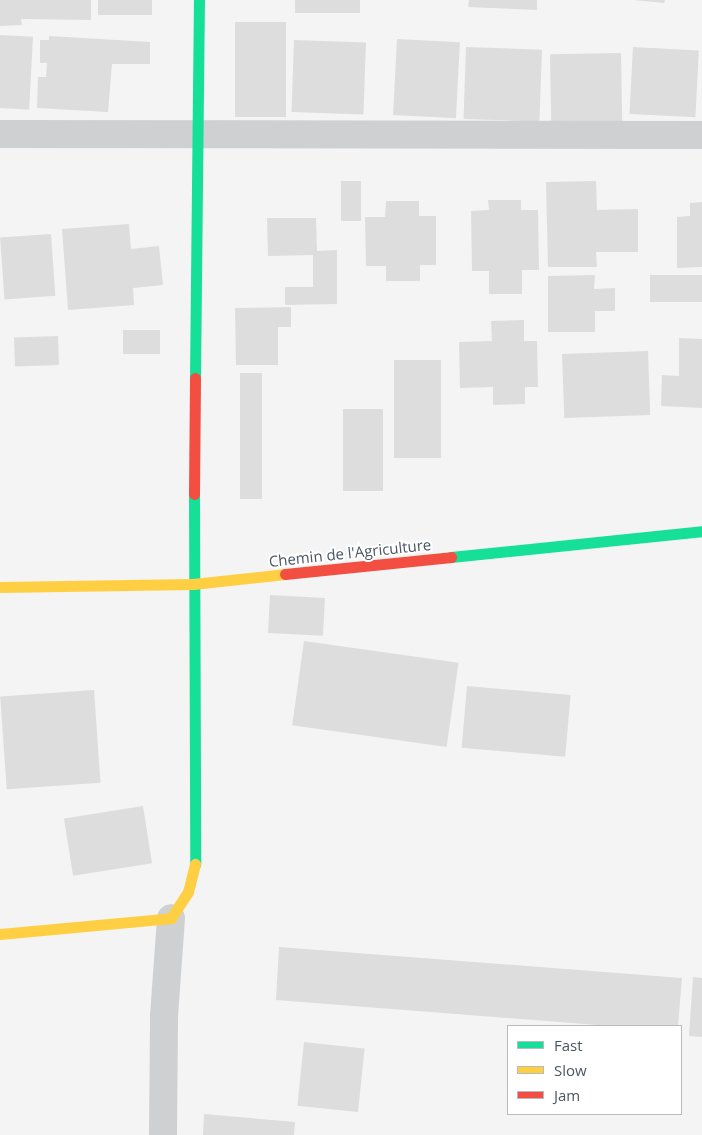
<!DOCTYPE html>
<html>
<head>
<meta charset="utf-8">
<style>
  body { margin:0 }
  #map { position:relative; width:702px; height:1135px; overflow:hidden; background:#f4f4f4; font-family:"Open Sans",sans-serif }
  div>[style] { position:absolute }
  .building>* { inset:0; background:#ddddde; transform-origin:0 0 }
  .street>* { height:28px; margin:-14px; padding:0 14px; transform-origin:14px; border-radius:14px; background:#ced0d2 }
  .fast>* { height:11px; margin:-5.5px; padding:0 5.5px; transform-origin:5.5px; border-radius:5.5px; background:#16e098 }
  .slow>* { height:11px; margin:-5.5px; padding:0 5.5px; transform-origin:5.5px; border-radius:5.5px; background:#ffcf43 }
  .jam>* { height:11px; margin:-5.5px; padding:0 5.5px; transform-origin:5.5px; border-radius:5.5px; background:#f24e42 }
  span { translate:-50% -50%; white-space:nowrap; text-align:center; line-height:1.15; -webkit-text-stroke:4px #fff; paint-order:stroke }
  .street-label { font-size:15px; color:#4a5661 }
  .legend { position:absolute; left:507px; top:1025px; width:175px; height:90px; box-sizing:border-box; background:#fff; border:1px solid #b7bbc0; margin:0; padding:6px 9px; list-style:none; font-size:15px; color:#4a5661 }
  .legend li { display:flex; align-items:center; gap:10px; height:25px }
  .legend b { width:25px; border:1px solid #b7bbc0 }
</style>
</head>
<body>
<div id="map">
  <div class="building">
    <i style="clip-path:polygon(0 0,91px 0,91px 20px,21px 19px,22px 25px,0 26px)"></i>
    <i style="left:98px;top:0;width:54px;height:15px"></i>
    <i style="left:295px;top:0;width:65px;height:13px"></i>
    <i style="clip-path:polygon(469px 0,537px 0,537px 10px,468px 7px)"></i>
    <i style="clip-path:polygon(634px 0,665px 0,664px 3px)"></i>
    <i style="left:235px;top:22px;width:51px;height:95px"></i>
    <i style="left:0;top:35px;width:33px;height:73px;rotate:3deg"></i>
    <i style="clip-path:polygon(49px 36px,150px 42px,150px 64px,112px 64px,108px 112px,37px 108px,38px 77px,46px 77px,47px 63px,40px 63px,40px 40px,49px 40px)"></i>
    <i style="left:397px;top:39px;width:63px;height:76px;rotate:3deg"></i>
    <i style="left:294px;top:40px;width:72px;height:72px;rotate:2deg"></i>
    <i style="left:466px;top:47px;width:76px;height:72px;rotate:2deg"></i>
    <i style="left:633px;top:47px;width:66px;height:67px;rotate:3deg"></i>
    <i style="left:621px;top:53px;width:71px;height:71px;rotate:89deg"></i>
    <i style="left:341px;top:181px;width:20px;height:40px"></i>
    <i style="clip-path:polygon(596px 181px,597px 210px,638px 209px,638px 252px,596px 252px,597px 267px,548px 267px,546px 182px)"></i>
    <i style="clip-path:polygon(488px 200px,521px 200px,521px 210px,538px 210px,539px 270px,522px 270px,522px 294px,489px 294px,489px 271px,472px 271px,471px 211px,489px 210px)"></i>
    <i style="clip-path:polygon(386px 201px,419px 201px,419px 216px,436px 216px,436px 265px,420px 265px,420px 281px,386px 281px,386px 266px,366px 266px,365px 217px,385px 217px)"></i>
    <i style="clip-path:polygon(702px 202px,702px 267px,677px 268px,677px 217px,690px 216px,690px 203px)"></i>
    <i style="clip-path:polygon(267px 218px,316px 218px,317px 251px,337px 250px,337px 304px,285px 305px,285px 287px,313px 287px,313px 255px,268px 256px)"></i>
    <i style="clip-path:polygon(129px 224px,131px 249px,159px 246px,163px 285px,133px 288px,134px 305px,68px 310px,62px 229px)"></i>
    <i style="left:51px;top:234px;width:62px;height:51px;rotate:86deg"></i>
    <i style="clip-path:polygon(595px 275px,594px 289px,615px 288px,615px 311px,595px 311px,595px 332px,548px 332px,548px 276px)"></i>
    <i style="left:650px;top:275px;width:52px;height:27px"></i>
    <i style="clip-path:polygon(291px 307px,291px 327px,278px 327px,278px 365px,236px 365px,235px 308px)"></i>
    <i style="clip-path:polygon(524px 320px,524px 341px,537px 341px,538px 387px,525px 387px,525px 404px,493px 405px,493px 387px,460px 388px,459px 342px,492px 341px,491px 321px)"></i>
    <i style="left:123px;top:330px;width:37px;height:24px"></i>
    <i style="left:58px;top:336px;width:29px;height:44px;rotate:88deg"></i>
    <i style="clip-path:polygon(679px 338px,702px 339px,702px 408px,661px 406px,662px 375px,679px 376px)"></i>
    <i style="left:648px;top:351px;width:64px;height:86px;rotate:88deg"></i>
    <i style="left:394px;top:360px;width:47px;height:98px"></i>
    <i style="left:262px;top:373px;width:126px;height:22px;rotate:90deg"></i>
    <i style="left:343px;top:409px;width:40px;height:82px"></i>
    <i style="left:270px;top:595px;width:55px;height:38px;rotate:3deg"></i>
    <i style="left:304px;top:641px;width:156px;height:85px;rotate:8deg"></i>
    <i style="left:467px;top:686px;width:104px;height:62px;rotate:5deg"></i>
    <i style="left:94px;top:690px;width:93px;height:94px;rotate:86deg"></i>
    <i style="left:143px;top:806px;width:58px;height:80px;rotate:81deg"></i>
    <i style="clip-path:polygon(279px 947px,682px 978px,678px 1026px,610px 1026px,276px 1000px)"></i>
    <i style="clip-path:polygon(693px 977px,702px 978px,702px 1037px,689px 1036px)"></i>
    <i style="left:304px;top:1042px;width:61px;height:64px;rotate:6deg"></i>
    <i style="clip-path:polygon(204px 1114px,295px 1122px,294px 1135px,203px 1135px)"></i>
  </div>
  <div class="street">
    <i style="left:0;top:134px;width:702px;rotate:0.08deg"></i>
    <i style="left:163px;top:1135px;width:119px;rotate:-89.5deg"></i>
    <i style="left:164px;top:1016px;width:98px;rotate:-85.9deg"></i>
  </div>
  <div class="fast">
    <i style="left:195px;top:378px;width:378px;rotate:-89.4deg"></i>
    <i style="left:194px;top:494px;width:370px;rotate:89.8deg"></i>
    <i style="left:451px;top:557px;width:252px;rotate:-5.9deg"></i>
  </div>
  <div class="slow">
    <i style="left:0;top:587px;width:193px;rotate:-0.9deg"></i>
    <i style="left:193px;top:584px;width:93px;rotate:-6.2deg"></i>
    <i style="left:0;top:934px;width:172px;rotate:-5.3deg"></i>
    <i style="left:171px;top:918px;width:31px;rotate:-57deg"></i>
    <i style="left:188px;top:892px;width:29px;rotate:-76deg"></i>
  </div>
  <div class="jam">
    <i style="left:194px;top:494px;width:116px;rotate:-89.5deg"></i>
    <i style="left:285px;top:574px;width:167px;rotate:-5.8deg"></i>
  </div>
  <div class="street-label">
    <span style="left:350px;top:553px;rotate:-6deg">Chemin de l'Agriculture</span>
  </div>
  <ul class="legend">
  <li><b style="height:6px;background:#16e098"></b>Fast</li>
  <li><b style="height:6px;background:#ffcf43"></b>Slow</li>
  <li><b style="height:6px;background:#f24e42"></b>Jam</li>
  </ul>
</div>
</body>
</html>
